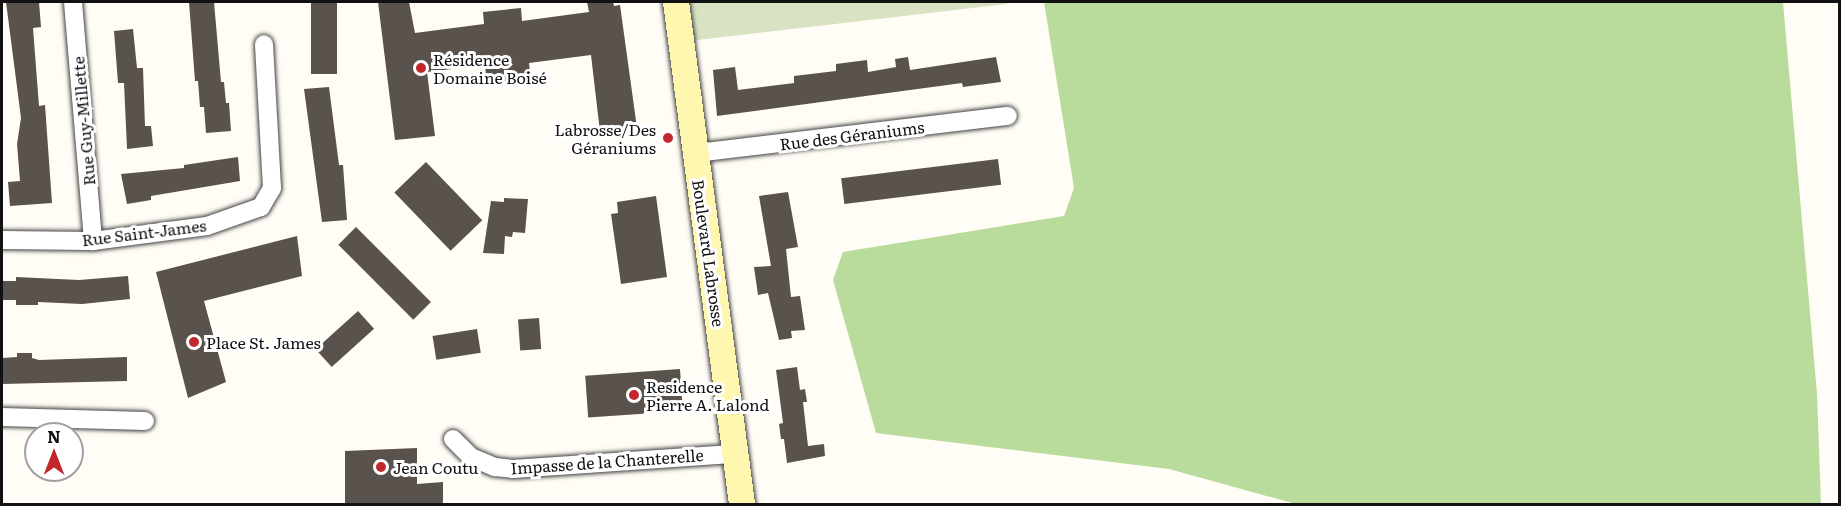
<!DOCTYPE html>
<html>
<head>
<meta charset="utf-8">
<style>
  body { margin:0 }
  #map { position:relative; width:1841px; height:506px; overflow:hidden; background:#fffdf5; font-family:Literata,serif }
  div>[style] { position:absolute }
  .forest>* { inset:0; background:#b9dc9c }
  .cemetery>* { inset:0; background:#d9e3c4 }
  .building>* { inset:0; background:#5a524d; transform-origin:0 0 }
  .roads { filter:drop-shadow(0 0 2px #444) drop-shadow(0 0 2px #444) }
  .minor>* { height:18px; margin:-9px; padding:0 9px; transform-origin:9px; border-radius:9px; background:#fff }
  .secondary>* { height:26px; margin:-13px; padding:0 13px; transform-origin:13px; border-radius:13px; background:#fff6b0 }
  .dots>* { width:16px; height:16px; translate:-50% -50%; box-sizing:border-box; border:3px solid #fff; border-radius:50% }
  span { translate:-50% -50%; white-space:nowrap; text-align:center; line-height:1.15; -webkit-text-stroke:6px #fff; paint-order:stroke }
  .poi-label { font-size:16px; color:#111 }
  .left { translate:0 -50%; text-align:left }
  .right { translate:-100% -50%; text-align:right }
  .street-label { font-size:16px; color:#111 }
  .frame { position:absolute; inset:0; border:3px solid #111; pointer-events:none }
  .north { position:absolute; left:24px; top:422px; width:60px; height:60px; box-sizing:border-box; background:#fff; border:2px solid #a0a0a0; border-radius:50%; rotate:0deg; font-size:16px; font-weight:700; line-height:24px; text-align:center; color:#111 }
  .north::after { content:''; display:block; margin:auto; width:21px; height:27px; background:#c4262e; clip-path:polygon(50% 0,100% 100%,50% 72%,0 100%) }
</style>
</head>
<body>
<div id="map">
  <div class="forest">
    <i style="clip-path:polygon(1044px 2px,1783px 2px,1817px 394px,1821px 504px,1296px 504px,1169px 469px,876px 433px,833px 280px,843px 252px,1064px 216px,1074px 188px)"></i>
  </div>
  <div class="cemetery">
    <i style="clip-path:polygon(676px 2px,1007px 2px,1007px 4px,681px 42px)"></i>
  </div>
  <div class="building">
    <i style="clip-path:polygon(6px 2px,39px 2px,41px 27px,33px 28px,39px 106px,45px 105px,52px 203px,10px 206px,8px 182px,20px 181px,17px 144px,21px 118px)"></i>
    <i style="clip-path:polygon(189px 2px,214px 2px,221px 82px,224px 82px,226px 103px,229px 103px,231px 131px,206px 133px,204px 107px,200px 107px,198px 81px,195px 81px)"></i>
    <i style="left:311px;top:2px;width:26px;height:72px"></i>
    <i style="clip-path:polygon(378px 2px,409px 2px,415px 33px,484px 24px,483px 12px,521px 8px,522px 21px,589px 12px,587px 2px,613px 2px,614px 6px,620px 5px,637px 128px,600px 132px,591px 55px,529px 63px,531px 80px,487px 85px,485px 65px,427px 72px,435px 136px,395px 140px)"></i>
    <i style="clip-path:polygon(133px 29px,137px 68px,143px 68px,145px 126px,151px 126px,153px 146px,127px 149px,124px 83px,118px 83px,114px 31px)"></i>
    <i style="clip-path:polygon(908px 57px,910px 70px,996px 57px,1001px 82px,963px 87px,962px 83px,717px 116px,713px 70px,735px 67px,738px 90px,794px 83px,794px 76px,836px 71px,836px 64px,867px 60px,868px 72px,896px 67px,895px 59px)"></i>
    <i style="clip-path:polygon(329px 87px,339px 165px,343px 165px,347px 220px,322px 222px,304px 89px)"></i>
    <i style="clip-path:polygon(238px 157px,240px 181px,151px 196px,151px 200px,127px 204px,121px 174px,184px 168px,184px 165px)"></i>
    <i style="left:998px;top:159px;width:26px;height:158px;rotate:83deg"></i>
    <i style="left:426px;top:162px;width:81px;height:44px;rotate:46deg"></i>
    <i style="clip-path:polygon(788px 192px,798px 247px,786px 249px,791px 297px,800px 296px,805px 330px,791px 331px,792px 338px,779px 340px,768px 293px,758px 295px,754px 267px,771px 266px,759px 196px)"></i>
    <i style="clip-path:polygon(656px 196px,667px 277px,621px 284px,611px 214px,618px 213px,617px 202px)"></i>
    <i style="clip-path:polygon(504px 198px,528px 199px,525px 233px,513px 232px,512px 237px,505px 236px,504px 254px,483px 253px,491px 201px,504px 202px)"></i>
    <i style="left:356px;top:227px;width:106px;height:25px;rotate:45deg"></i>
    <i style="clip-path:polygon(297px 236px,302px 276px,204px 301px,226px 382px,188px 398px,156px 272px)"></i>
    <i style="clip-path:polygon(128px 276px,130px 299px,82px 304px,38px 302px,38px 305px,16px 305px,16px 300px,2px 300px,2px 281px,16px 281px,16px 277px,79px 280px)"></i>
    <i style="left:358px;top:311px;width:24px;height:57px;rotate:48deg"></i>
    <i style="left:539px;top:318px;width:31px;height:21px;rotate:86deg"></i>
    <i style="left:477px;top:329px;width:24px;height:45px;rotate:81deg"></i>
    <i style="clip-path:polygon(17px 353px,32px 353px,32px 358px,39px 360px,127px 357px,127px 381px,2px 384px,2px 358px,17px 357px)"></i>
    <i style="clip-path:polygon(797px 367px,800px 390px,805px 389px,807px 402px,803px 402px,808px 446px,824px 444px,825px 456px,787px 463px,784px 439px,781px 439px,779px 424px,783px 423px,776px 370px)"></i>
    <i style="left:680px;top:369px;width:42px;height:95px;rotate:86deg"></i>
    <i style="clip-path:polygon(417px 448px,417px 484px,443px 482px,443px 504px,345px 504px,345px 451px)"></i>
  </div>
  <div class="roads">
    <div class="minor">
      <i style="left:73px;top:2px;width:240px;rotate:85.2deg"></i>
      <i style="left:696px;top:153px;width:314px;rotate:-6.8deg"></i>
      <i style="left:2px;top:240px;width:91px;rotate:0.6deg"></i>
      <i style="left:93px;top:241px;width:115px;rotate:-7.5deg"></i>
      <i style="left:207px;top:226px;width:57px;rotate:-19.4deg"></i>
      <i style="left:261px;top:207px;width:22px;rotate:-60deg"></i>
      <i style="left:272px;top:188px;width:144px;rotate:-93.2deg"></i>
      <i style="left:2px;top:417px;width:143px;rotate:1.6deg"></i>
      <i style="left:453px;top:439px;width:25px;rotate:45deg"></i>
      <i style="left:471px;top:457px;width:26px;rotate:23deg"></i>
      <i style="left:495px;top:467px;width:18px;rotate:6deg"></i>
      <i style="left:513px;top:469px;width:223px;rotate:-3.9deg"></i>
    </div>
    <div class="secondary">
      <i style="left:676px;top:2px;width:506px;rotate:82.51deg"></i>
    </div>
  </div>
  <div class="dots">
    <i style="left:421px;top:68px;background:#c4262e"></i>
    <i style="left:668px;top:138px;background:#c4262e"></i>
    <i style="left:194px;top:342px;background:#c4262e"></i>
    <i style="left:634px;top:395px;background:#c4262e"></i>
    <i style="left:381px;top:467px;background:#c4262e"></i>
  </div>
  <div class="poi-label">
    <span class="left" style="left:433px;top:68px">Résidence<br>Domaine Boisé</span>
    <span class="right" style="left:656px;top:138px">Labrosse/Des<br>Géraniums</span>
    <span class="left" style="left:206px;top:342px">Place St. James</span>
    <span class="left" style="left:646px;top:395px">Residence<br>Pierre A. Lalond</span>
    <span class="left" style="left:393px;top:467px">Jean Coutu</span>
  </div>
  <div class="street-label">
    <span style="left:83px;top:121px;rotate:-95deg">Rue Guy-Millette</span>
    <span style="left:852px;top:135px;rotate:-7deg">Rue des Géraniums</span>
    <span style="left:144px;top:232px;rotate:-7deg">Rue Saint-James</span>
    <span style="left:709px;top:253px;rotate:82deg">Boulevard Labrosse</span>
    <span style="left:607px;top:461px;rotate:-4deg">Impasse de la Chanterelle</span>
  </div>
  <div class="frame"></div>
  <div class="north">N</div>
</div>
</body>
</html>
